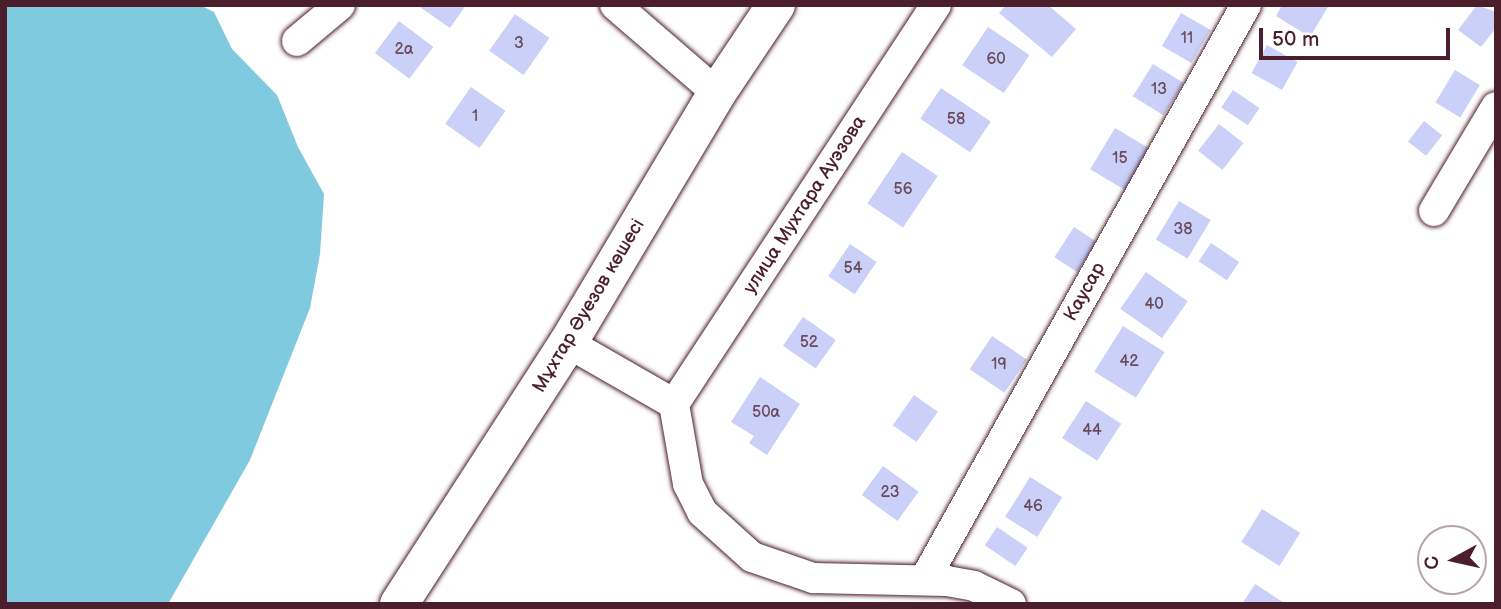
<!DOCTYPE html>
<html>
<head>
<meta charset="utf-8">
<style>
  body { margin:0 }
  #map { position:relative; width:1501px; height:609px; overflow:hidden; background:#fff; font-family:"Balsamiq Sans",sans-serif }
  div>[style] { position:absolute }
  .water>* { inset:0; background:#80cae0 }
  .building>* { inset:0; background:#cad0f8; transform-origin:0 0 }
  .roads { filter:drop-shadow(0 0 2px #4a1f2b) drop-shadow(0 0 2px #4a1f2b) }
  .street>* { height:30px; margin:-15px; padding:0 15px; transform-origin:15px; border-radius:15px; background:#fff }
  .secondary>* { height:38px; margin:-19px; padding:0 19px; transform-origin:19px; border-radius:19px; background:#fff }
  span { translate:-50% -50%; white-space:nowrap; text-align:center; line-height:1.15; -webkit-text-stroke:5px #fff; paint-order:stroke }
  .number-label { font-size:16px; color:#6a4b5e }
  .number-label span { -webkit-text-stroke-width:0 }
  .street-label { font-size:19px; color:#4a1f2b }
  .frame { position:absolute; inset:0; border:7px solid #4a1f2b; pointer-events:none }
  .north { position:absolute; left:1417px; top:525px; width:70px; height:70px; box-sizing:border-box; background:#fff; border:2px solid #b7a5aa; border-radius:50%; rotate:262deg; font-size:19px; font-weight:700; line-height:28px; text-align:center; color:#4a1f2b }
  .north::after { content:''; display:block; margin:auto; width:24px; height:32px; background:#4a1f2b; clip-path:polygon(50% 0,100% 100%,50% 72%,0 100%) }
  .scale { position:absolute; left:1259px; top:28px; width:191px; height:32px; box-sizing:border-box; border:4px solid #4a1f2b; border-top:0; padding-left:9px; font-size:21px; line-height:24px; white-space:nowrap; color:#4a1f2b; -webkit-text-stroke:5px #fff; paint-order:stroke }
</style>
</head>
<body>
<div id="map">
  <div class="water">
    <i style="clip-path:polygon(200px 5px,214px 12px,232px 49px,277px 95px,298px 147px,324px 194px,320px 254px,310px 308px,250px 460px,168px 604px,5px 604px,5px 6px)"></i>
  </div>
  <div class="building">
    <i style="clip-path:polygon(417px 5px,466px 5px,450px 28px)"></i>
    <i style="clip-path:polygon(1006px 5px,1048px 5px,1076px 29px,1052px 57px,999px 13px)"></i>
    <i style="clip-path:polygon(1282px 5px,1329px 5px,1310px 37px,1276px 16px)"></i>
    <i style="clip-path:polygon(1477px 5px,1496px 12px,1496px 28px,1481px 47px,1458px 30px)"></i>
    <i style="left:1181px;top:13px;width:34px;height:38px;rotate:30deg"></i>
    <i style="left:515px;top:14px;width:42px;height:45px;rotate:35deg"></i>
    <i style="left:399px;top:21px;width:43px;height:40px;rotate:37deg"></i>
    <i style="left:988px;top:27px;width:50px;height:46px;rotate:34deg"></i>
    <i style="left:1267px;top:45px;width:35px;height:32px;rotate:29deg"></i>
    <i style="left:1153px;top:64px;width:36px;height:38px;rotate:32deg"></i>
    <i style="left:1455px;top:70px;width:29px;height:38px;rotate:31deg"></i>
    <i style="left:471px;top:87px;width:42px;height:45px;rotate:35deg"></i>
    <i style="left:941px;top:88px;width:60px;height:37px;rotate:34deg"></i>
    <i style="left:1233px;top:90px;width:32px;height:21px;rotate:34deg"></i>
    <i style="left:1424px;top:121px;width:23px;height:26px;rotate:38deg"></i>
    <i style="left:1219px;top:124px;width:31px;height:34px;rotate:38deg"></i>
    <i style="left:1115px;top:128px;width:41px;height:48px;rotate:31deg"></i>
    <i style="left:902px;top:152px;width:43px;height:62px;rotate:34deg"></i>
    <i style="left:1179px;top:201px;width:37px;height:45px;rotate:31deg"></i>
    <i style="left:1074px;top:227px;width:27px;height:36px;rotate:33deg"></i>
    <i style="left:1211px;top:243px;width:34px;height:22px;rotate:34deg"></i>
    <i style="left:850px;top:244px;width:32px;height:39px;rotate:34deg"></i>
    <i style="left:1146px;top:272px;width:51px;height:45px;rotate:35deg"></i>
    <i style="left:803px;top:317px;width:40px;height:35px;rotate:35deg"></i>
    <i style="left:1123px;top:326px;width:49px;height:54px;rotate:32deg"></i>
    <i style="left:992px;top:336px;width:42px;height:40px;rotate:34deg"></i>
    <i style="clip-path:polygon(760px 377px,800px 404px,767px 455px,749px 443px,754px 436px,731px 422px)"></i>
    <i style="left:914px;top:395px;width:29px;height:37px;rotate:35deg"></i>
    <i style="left:1086px;top:401px;width:42px;height:44px;rotate:33deg"></i>
    <i style="left:883px;top:466px;width:44px;height:36px;rotate:36deg"></i>
    <i style="left:1030px;top:477px;width:38px;height:47px;rotate:32deg"></i>
    <i style="left:1262px;top:509px;width:45px;height:39px;rotate:32deg"></i>
    <i style="left:997px;top:527px;width:37px;height:22px;rotate:34deg"></i>
    <i style="clip-path:polygon(1255px 584px,1286px 604px,1242px 604px)"></i>
  </div>
  <div class="roads">
    <div class="street">
      <i style="left:615px;top:5px;width:135px;rotate:40.8deg"></i>
      <i style="left:297px;top:41px;width:56px;rotate:-39.9deg"></i>
      <i style="left:1434px;top:211px;width:121px;rotate:-59.2deg"></i>
      <i style="left:568px;top:343px;width:122px;rotate:29.9deg"></i>
      <i style="left:674px;top:404px;width:81px;rotate:80.1deg"></i>
      <i style="left:688px;top:484px;width:31px;rotate:63deg"></i>
      <i style="left:702px;top:512px;width:67px;rotate:42deg"></i>
      <i style="left:752px;top:557px;width:65px;rotate:19deg"></i>
      <i style="left:813px;top:578px;width:134px;rotate:1.3deg"></i>
      <i style="left:947px;top:581px;width:27px;rotate:10deg"></i>
      <i style="left:974px;top:586px;width:41px;rotate:25.9deg"></i>
      <i style="left:674px;top:404px;width:477px;rotate:-56.7deg"></i>
      <i style="left:925px;top:579px;width:658px;rotate:-60.78deg"></i>
    </div>
    <div class="secondary">
      <i style="left:399px;top:604px;width:311px;rotate:-57.1deg"></i>
      <i style="left:568px;top:343px;width:291px;rotate:-59.2deg"></i>
      <i style="left:717px;top:93px;width:106px;rotate:-56.2deg"></i>
    </div>
  </div>
  <div class="number-label">
    <span style="left:1187px;top:39px">11</span>
    <span style="left:519px;top:44px">3</span>
    <span style="left:404px;top:50px">2а</span>
    <span style="left:996px;top:60px">60</span>
    <span style="left:1159px;top:90px">13</span>
    <span style="left:475px;top:117px">1</span>
    <span style="left:956px;top:120px">58</span>
    <span style="left:1120px;top:159px">15</span>
    <span style="left:903px;top:190px">56</span>
    <span style="left:1183px;top:230px">38</span>
    <span style="left:853px;top:269px">54</span>
    <span style="left:1154px;top:305px">40</span>
    <span style="left:809px;top:343px">52</span>
    <span style="left:1129px;top:362px">42</span>
    <span style="left:999px;top:365px">19</span>
    <span style="left:766px;top:413px">50а</span>
    <span style="left:1092px;top:431px">44</span>
    <span style="left:890px;top:493px">23</span>
    <span style="left:1033px;top:507px">46</span>
  </div>
  <div class="street-label">
    <span style="left:805px;top:205px;rotate:-57deg">улица Мухтара Ауэзова</span>
    <span style="left:1085px;top:292px;rotate:-61deg">Каусар</span>
    <span style="left:589px;top:306px;rotate:-59deg">Мұхтар Әуезов көшесі</span>
  </div>
  <div class="frame"></div>
  <div class="north">С</div>
  <div class="scale">50 m</div>
</div>
</body>
</html>
